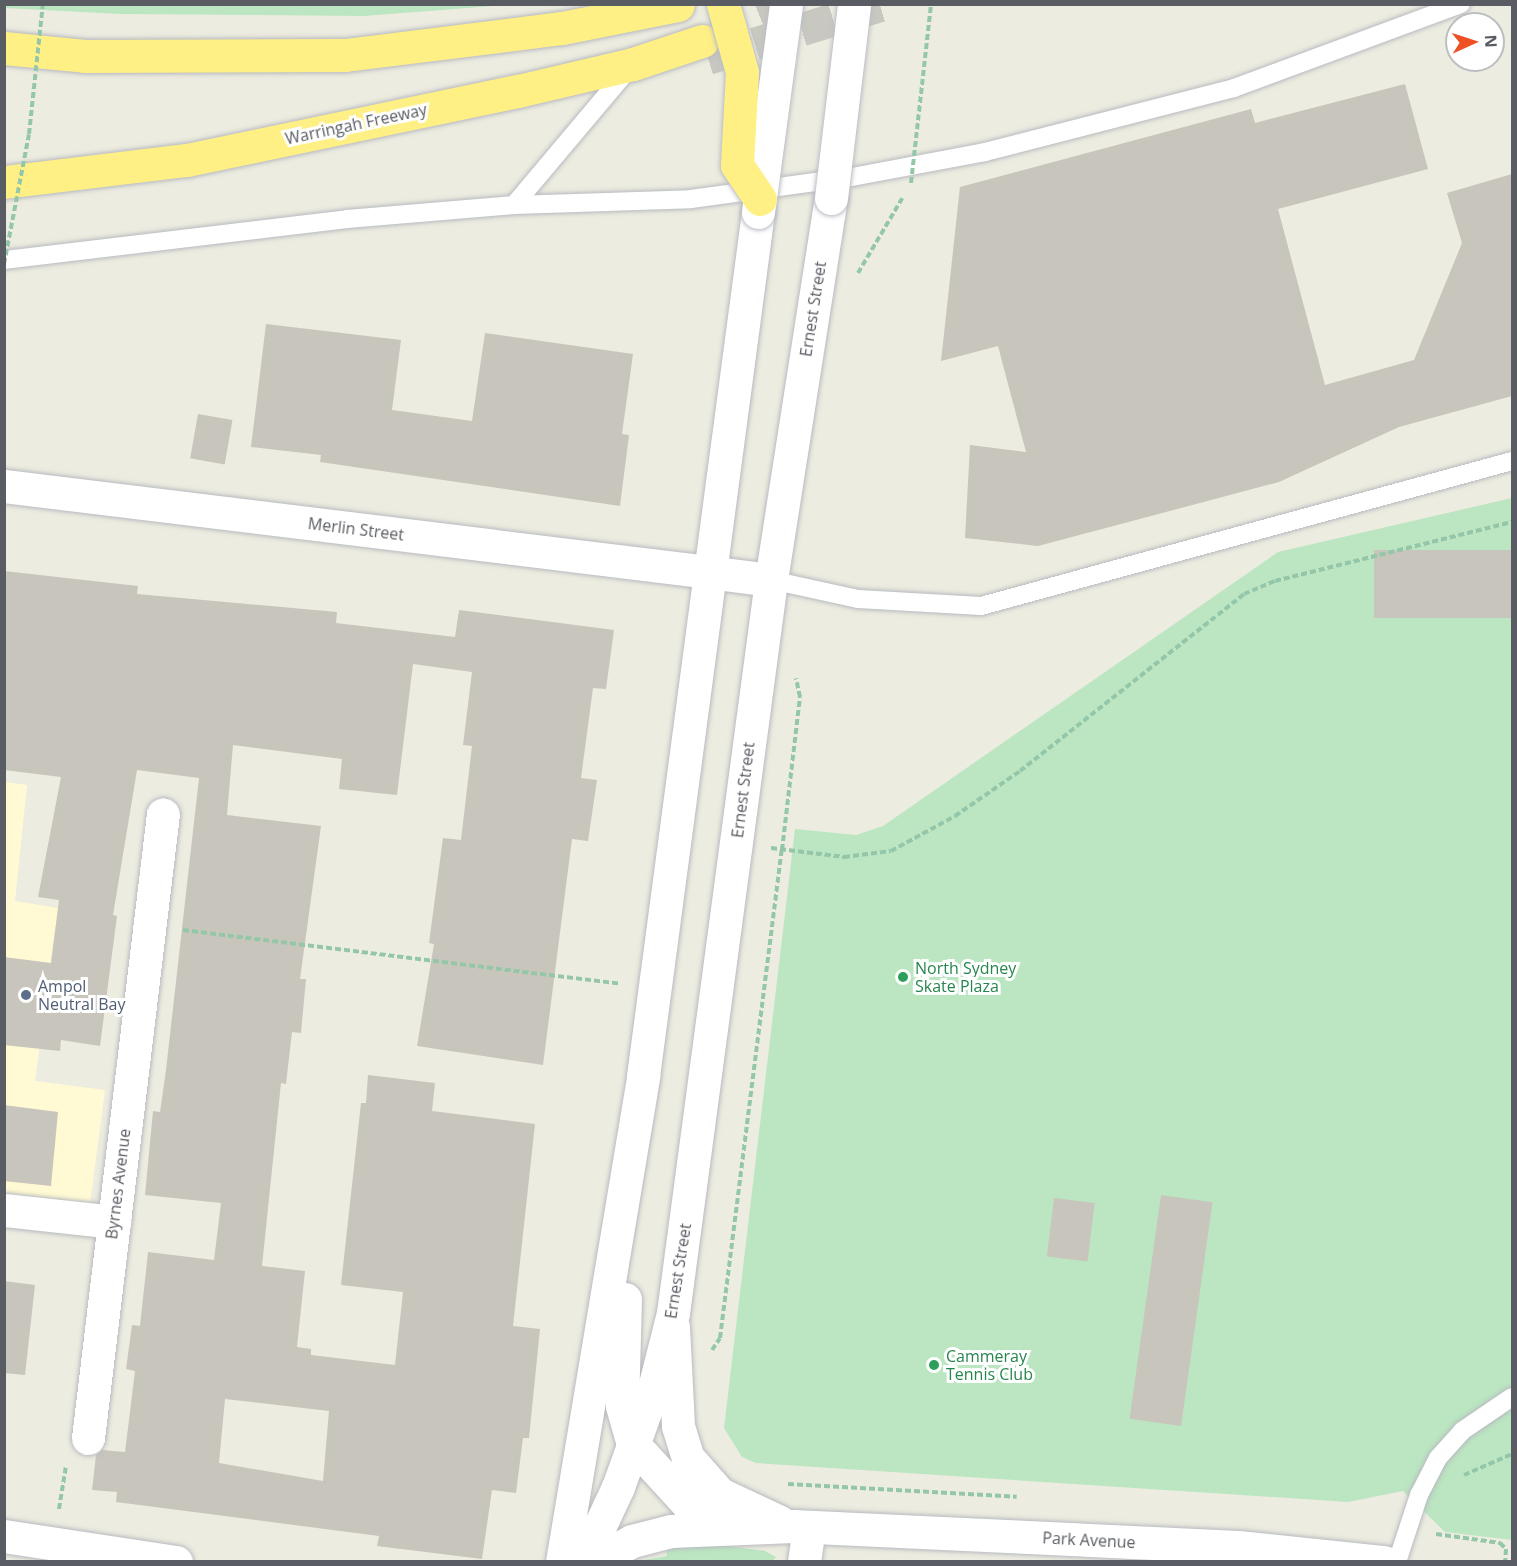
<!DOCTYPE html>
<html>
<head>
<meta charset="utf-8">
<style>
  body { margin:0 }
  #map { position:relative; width:1517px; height:1566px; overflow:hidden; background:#edece0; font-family:"Open Sans",sans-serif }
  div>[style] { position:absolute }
  .commercial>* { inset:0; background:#fffad3 }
  .green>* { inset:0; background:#bbe6c1 }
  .building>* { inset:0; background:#c8c5bd; transform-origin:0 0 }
  .motorway-tunnel>* { height:33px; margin-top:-16.5px; transform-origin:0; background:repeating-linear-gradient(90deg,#c8c8c0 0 33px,transparent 0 49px) }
  .path>* { height:4px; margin-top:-2px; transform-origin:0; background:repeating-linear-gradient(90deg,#94c7a9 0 6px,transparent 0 9px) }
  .roads { filter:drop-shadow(0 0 2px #b8bac0) drop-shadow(0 0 2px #b8bac0) }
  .service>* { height:18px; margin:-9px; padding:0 9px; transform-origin:9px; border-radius:9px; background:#fff }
  .minor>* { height:33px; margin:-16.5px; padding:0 16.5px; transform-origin:16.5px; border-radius:16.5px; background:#fff }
  .secondary>* { height:33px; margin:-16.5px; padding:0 16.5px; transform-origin:16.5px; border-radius:16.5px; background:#fff }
  .motorway>* { height:33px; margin:-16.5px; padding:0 16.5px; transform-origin:16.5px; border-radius:16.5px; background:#fff085 }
  .path-bridge>* { height:4px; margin-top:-2px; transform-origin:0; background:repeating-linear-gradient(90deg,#94c7a9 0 6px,transparent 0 9px) }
  .bridges { filter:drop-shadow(0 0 2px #bbbdc5) drop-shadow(0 0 2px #bbbdc5) }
  .secondary-bridge>* { height:33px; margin:-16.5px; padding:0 16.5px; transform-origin:16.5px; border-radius:16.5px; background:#fff }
  .motorway-bridge>* { height:33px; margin:-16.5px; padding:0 16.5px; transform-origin:16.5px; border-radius:16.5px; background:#fff085 }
  .dots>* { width:16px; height:16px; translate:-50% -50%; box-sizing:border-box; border:3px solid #fff; border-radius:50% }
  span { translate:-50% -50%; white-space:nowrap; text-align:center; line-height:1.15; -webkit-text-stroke:6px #fff; paint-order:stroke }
  .street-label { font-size:16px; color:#595c62 }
  .leisure-label { font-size:16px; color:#27864d }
  .left { translate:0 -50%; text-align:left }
  .service-label { font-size:16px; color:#4e5e75 }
  .frame { position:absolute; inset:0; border:6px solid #595c62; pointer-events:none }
  .north { position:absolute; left:1445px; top:12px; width:60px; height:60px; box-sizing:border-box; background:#fff; border:2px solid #bdbec0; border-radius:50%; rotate:87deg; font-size:16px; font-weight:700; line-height:24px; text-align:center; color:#595c62 }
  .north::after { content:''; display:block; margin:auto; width:21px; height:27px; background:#ef4f24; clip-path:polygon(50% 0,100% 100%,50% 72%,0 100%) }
</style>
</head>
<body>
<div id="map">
  <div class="commercial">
    <i style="clip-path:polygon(5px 782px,27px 785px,15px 901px,58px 908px,35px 1081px,105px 1090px,90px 1204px,5px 1193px)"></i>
  </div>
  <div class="green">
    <i style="clip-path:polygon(5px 4px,506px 4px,506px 5px,364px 16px,120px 14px,5px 8px)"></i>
    <i style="clip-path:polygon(1512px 498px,1512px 1540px,1445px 1532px,1403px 1491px,1348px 1502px,756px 1463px,742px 1457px,724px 1428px,795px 829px,856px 835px,883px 826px,1278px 552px)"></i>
    <i style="clip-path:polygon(703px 1543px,765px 1551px,776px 1557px,772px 1562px,633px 1562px,667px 1556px,666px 1545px)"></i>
  </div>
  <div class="building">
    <i style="clip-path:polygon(1405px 84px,1428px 169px,1278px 209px,1325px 385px,1414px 360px,1462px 243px,1447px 193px,1512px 174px,1512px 396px,1399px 427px,1279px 482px,1038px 546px,965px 538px,970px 445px,1026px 452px,998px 346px,941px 361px,960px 187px,1251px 109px,1255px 123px)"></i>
    <i style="clip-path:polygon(266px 324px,401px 340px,392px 410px,472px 421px,485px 333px,633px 354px,622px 434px,629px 435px,620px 506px,320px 462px,321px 455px,251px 447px)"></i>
    <i style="left:198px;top:414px;width:35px;height:45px;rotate:10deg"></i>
    <i style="left:1512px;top:550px;width:68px;height:138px;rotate:90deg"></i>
    <i style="clip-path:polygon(evenodd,4px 571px,138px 586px,137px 594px,337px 612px,336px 623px,455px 637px,459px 610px,614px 630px,606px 689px,593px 688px,581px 778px,597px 780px,588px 841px,572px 839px,543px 1065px,417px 1046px,434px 944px,429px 943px,443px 838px,461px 840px,472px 746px,463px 745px,472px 672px,413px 664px,397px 795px,339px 789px,342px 759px,233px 745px,227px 815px,321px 826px,300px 979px,306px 979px,301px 1033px,292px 1032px,286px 1084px,281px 1083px,262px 1266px,305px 1271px,297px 1347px,311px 1349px,311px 1355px,395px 1365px,403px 1292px,341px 1285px,361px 1103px,366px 1103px,368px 1075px,435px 1083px,432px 1111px,535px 1124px,513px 1326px,540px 1329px,529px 1438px,523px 1438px,516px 1493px,492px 1490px,482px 1559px,377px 1546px,379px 1536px,116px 1502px,117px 1492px,92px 1490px,96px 1455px,102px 1450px,125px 1452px,135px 1371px,126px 1369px,132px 1325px,140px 1326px,148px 1252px,214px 1260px,221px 1203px,145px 1195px,153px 1111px,160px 1112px,166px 1070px,199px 778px,137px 770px,113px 915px,117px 916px,100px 1046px,61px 1040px,60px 1051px,4px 1045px,4px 957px,51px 963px,59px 900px,38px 897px,61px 777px,4px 770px,4px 571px,225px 1399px,329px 1411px,323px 1481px,219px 1463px,225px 1399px)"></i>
    <i style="clip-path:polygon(4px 1105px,58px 1112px,51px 1186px,4px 1181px)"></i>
    <i style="left:1161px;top:1195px;width:52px;height:226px;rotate:8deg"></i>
    <i style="left:1054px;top:1198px;width:41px;height:59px;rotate:7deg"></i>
    <i style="clip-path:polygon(4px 1281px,35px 1285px,25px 1375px,4px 1373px)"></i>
  </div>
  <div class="motorway-tunnel">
    <i style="left:715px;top:36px;width:89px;rotate:-21.1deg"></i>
    <i style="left:708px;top:58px;width:184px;rotate:-17.1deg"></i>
  </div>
  <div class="path">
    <i style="left:858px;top:273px;width:88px;rotate:-59.4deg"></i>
    <i style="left:771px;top:848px;width:74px;rotate:7deg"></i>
    <i style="left:844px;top:857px;width:47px;rotate:-7.3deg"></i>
    <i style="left:891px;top:851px;width:73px;rotate:-28.7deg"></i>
    <i style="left:955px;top:816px;width:79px;rotate:-34.7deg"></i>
    <i style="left:1020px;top:771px;width:285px;rotate:-38.3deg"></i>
    <i style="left:1244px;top:594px;width:34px;rotate:-23deg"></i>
    <i style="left:1275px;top:581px;width:244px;rotate:-14deg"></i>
    <i style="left:183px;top:930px;width:440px;rotate:7deg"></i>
    <i style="left:712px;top:1350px;width:14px;rotate:-56deg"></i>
    <i style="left:720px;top:1338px;width:492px;rotate:-82.8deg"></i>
    <i style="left:782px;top:850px;width:154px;rotate:-83.3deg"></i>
    <i style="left:800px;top:697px;width:19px;rotate:-102deg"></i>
    <i style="left:1464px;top:1475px;width:52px;rotate:-23.6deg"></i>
    <i style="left:788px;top:1484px;width:229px;rotate:3.2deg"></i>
    <i style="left:59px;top:1509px;width:44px;rotate:-80.8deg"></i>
    <i style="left:1436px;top:1534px;width:65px;rotate:8deg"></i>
    <i style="left:1500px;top:1543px;width:8px;rotate:45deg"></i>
    <i style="left:1506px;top:1549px;width:13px;rotate:94deg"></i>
  </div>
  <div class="roads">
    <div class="service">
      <i style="left:514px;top:205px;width:182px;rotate:-49.9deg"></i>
      <i style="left:4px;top:260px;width:345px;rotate:-6.8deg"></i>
      <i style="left:347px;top:219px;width:168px;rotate:-4.8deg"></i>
      <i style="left:514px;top:205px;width:177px;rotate:-1.9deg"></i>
      <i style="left:691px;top:199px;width:162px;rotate:-7.8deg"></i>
      <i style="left:852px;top:177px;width:135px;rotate:-10.6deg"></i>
      <i style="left:985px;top:152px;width:257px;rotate:-14.4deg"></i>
      <i style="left:1234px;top:88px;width:242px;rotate:-20.3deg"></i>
      <i style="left:771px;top:580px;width:89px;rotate:12.3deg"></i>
      <i style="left:858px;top:599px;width:123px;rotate:3.3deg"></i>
      <i style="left:981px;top:606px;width:550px;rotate:-15.27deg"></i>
      <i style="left:1397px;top:1562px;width:71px;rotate:-71.8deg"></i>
      <i style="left:1419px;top:1495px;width:42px;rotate:-62.8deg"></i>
      <i style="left:1438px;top:1458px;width:36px;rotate:-48deg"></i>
      <i style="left:1462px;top:1431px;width:60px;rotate:-34.2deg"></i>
    </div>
    <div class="minor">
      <i style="left:4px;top:486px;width:709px;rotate:6.96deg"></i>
      <i style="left:4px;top:1210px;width:111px;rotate:6.2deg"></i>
      <i style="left:673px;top:1327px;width:99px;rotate:87.1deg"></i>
      <i style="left:678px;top:1426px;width:34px;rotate:73deg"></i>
      <i style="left:688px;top:1458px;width:48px;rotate:48.4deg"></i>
      <i style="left:720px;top:1494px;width:66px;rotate:25deg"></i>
      <i style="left:88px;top:1438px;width:628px;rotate:-83.15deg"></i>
      <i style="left:633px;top:1444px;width:80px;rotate:47.5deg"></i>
      <i style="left:687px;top:1503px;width:49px;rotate:25.5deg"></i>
      <i style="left:4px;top:1536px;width:174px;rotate:8.6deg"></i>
      <i style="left:592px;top:1562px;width:45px;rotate:-27.7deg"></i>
      <i style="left:632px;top:1541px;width:40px;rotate:-14.4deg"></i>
      <i style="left:671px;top:1531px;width:122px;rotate:-2.3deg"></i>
      <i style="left:793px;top:1526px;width:445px;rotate:2.7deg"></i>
      <i style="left:1238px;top:1547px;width:147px;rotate:5.9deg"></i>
      <i style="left:804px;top:1562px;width:34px;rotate:-82deg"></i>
    </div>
    <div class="secondary">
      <i style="left:708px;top:572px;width:64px;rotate:7.2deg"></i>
      <i style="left:625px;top:1299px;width:107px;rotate:91.6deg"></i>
      <i style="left:622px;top:1406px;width:40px;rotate:74deg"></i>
      <i style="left:562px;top:1562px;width:493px;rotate:-80.5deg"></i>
      <i style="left:643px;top:1076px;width:872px;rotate:-82.42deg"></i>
      <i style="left:583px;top:1562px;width:83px;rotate:-65deg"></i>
      <i style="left:618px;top:1487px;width:109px;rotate:-70.2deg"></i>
      <i style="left:655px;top:1384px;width:73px;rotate:-75.8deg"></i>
      <i style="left:673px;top:1313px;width:740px;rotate:-82.38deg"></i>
      <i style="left:771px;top:580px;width:387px;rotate:-81.1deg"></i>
    </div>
    <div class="motorway">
      <i style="left:4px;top:48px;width:81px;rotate:5.6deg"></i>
      <i style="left:85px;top:56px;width:260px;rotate:-0.2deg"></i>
      <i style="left:345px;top:55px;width:219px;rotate:-7.1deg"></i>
      <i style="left:562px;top:28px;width:118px;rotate:-11.2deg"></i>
      <i style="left:4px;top:182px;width:184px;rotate:-6.9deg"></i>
      <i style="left:187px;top:160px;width:338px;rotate:-11.8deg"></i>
      <i style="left:518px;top:91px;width:118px;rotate:-13.2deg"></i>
      <i style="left:633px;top:64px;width:73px;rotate:-18.4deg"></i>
    </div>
  </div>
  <div class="path-bridge">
    <i style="left:911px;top:183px;width:180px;rotate:-83.6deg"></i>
    <i style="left:4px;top:264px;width:132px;rotate:-79.1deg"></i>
    <i style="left:29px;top:134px;width:131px;rotate:-83.9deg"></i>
  </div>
  <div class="bridges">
    <div class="secondary-bridge">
      <i style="left:831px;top:198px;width:195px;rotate:-83.2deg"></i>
      <i style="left:758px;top:212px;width:210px;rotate:-82.3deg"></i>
    </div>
    <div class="motorway-bridge">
      <i style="left:723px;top:4px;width:71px;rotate:74.4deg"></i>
      <i style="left:742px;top:72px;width:93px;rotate:93.1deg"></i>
      <i style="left:737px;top:165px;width:41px;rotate:55.9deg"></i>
    </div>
  </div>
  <div class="dots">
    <i style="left:903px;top:977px;background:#2e9e5b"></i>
    <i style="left:26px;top:995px;background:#5c6f8a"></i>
    <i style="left:934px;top:1365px;background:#2e9e5b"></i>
  </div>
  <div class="street-label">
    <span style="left:356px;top:124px;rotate:-12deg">Warringah Freeway</span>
    <span style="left:813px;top:309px;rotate:-81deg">Ernest Street</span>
    <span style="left:356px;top:529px;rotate:7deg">Merlin Street</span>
    <span style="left:743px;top:790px;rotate:-83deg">Ernest Street</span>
    <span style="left:118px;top:1184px;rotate:-83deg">Byrnes Avenue</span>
    <span style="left:678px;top:1271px;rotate:-81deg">Ernest Street</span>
    <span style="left:1089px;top:1540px;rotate:3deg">Park Avenue</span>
  </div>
  <div class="leisure-label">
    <span class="left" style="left:915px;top:977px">North Sydney<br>Skate Plaza</span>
    <span class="left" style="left:946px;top:1365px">Cammeray<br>Tennis Club</span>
  </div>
  <div class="service-label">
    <span class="left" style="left:38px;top:995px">Ampol<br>Neutral Bay</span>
  </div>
  <div class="frame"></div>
  <div class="north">N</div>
</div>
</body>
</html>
